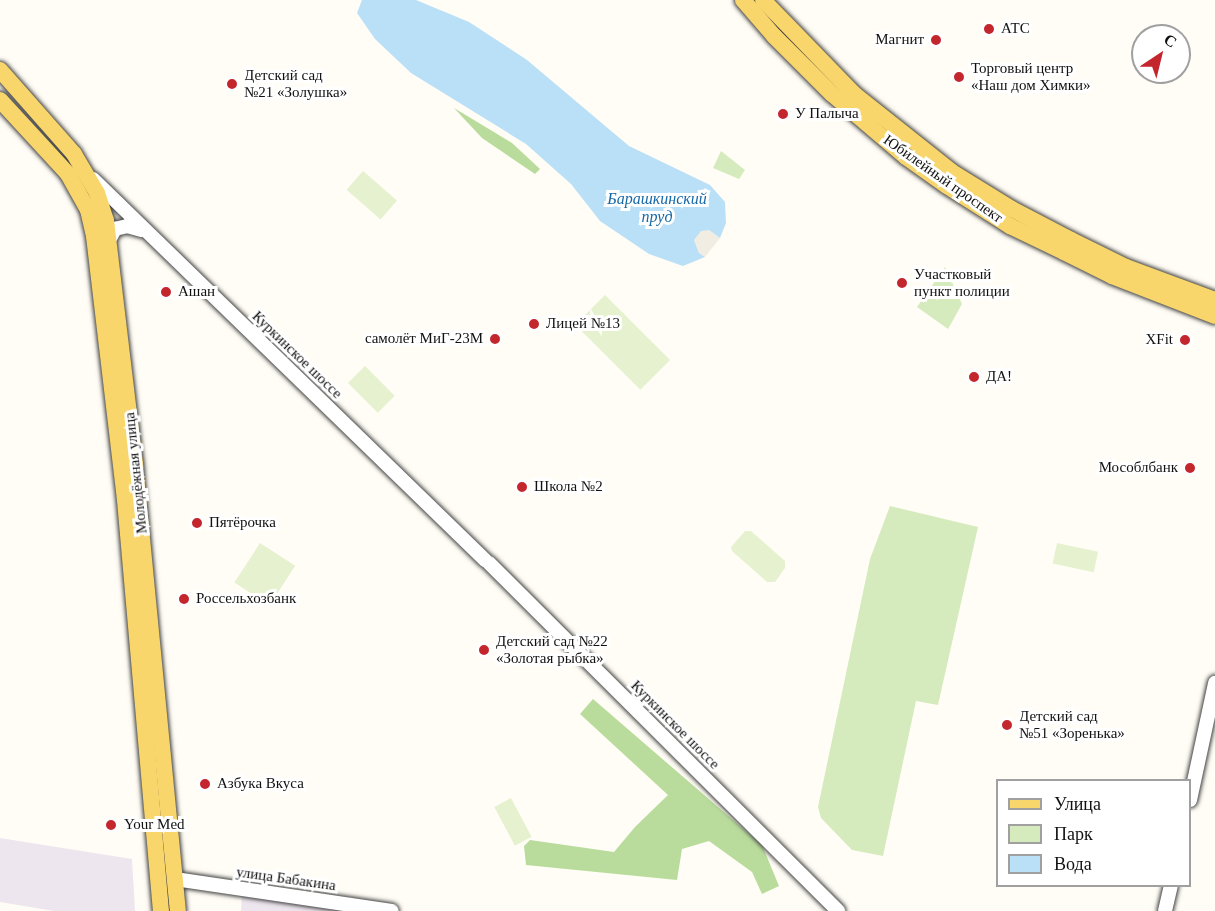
<!DOCTYPE html>
<html>
<head>
<meta charset="utf-8">
<style>
  body { margin:0 }
  #map { position:relative; width:1215px; height:911px; overflow:hidden; background:#fffdf5; font-family:Georgia,serif }
  div>[style] { position:absolute }
  .industrial>* { inset:0; background:#eee6ef }
  .green>* { inset:0; background:#d5ebbd }
  .forest>* { inset:0; background:#b9dc9c }
  .pitch>* { inset:0; background:#e6f2cf; transform-origin:0 0 }
  .plaza>* { inset:0; background:#f1ede2 }
  .water>* { inset:0; background:#b9e0f7 }
  .roads { filter:drop-shadow(0 0 2px #444) drop-shadow(0 0 2px #444) }
  .minor>* { height:14px; margin:-7px; padding:0 7px; transform-origin:7px; border-radius:7px; background:#fff }
  .major>* { height:16px; margin:-8px; padding:0 8px; transform-origin:8px; border-radius:8px; background:#f9d66b }
  .dots>* { width:16px; height:16px; translate:-50% -50%; box-sizing:border-box; border:3px solid #fff; border-radius:50% }
  span { translate:-50% -50%; white-space:nowrap; text-align:center; line-height:1.15; -webkit-text-stroke:6px #fff; paint-order:stroke }
  .poi-label { font-size:15px; color:#111 }
  .left { translate:0 -50%; text-align:left }
  .right { translate:-100% -50%; text-align:right }
  .street-label { font-size:15px; color:#111 }
  .water-label { font-size:16px; color:#1768a6; font-style:italic }
  .legend { position:absolute; left:996px; top:779px; width:195px; height:108px; box-sizing:border-box; background:#fff; border:2px solid #a0a0a0; margin:0; padding:8px 10px; list-style:none; font-size:18px; color:#111 }
  .legend li { display:flex; align-items:center; gap:12px; height:30px }
  .legend b { width:30px; border:2px solid #a0a0a0 }
  .north { position:absolute; left:1131px; top:24px; width:60px; height:60px; box-sizing:border-box; background:#fff; border:2px solid #a0a0a0; border-radius:50%; rotate:35deg; font-size:16px; font-weight:700; line-height:24px; text-align:center; color:#111 }
  .north::after { content:''; display:block; margin:auto; width:21px; height:27px; background:#c4262e; clip-path:polygon(50% 0,100% 100%,50% 72%,0 100%) }
</style>
</head>
<body>
<div id="map">
  <div class="industrial">
    <i style="clip-path:polygon(0 838px,132px 859px,135px 911px,54px 911px,0 902px)"></i>
    <i style="clip-path:polygon(242px 896px,353px 911px,241px 911px)"></i>
  </div>
  <div class="green">
    <i style="clip-path:polygon(721px 151px,745px 170px,739px 179px,713px 168px)"></i>
    <i style="clip-path:polygon(945px 267px,962px 304px,948px 329px,917px 307px)"></i>
    <i style="clip-path:polygon(890px 506px,978px 527px,938px 705px,916px 701px,883px 856px,852px 850px,821px 818px,818px 807px,870px 559px)"></i>
  </div>
  <div class="forest">
    <i style="clip-path:polygon(454px 108px,512px 143px,540px 169px,535px 174px,482px 138px)"></i>
    <i style="clip-path:polygon(593px 699px,762px 845px,779px 886px,762px 894px,752px 872px,709px 841px,682px 849px,677px 880px,526px 865px,524px 846px,530px 840px,614px 852px,635px 827px,668px 795px,580px 714px)"></i>
  </div>
  <div class="pitch">
    <i style="left:363px;top:171px;width:45px;height:25px;rotate:41deg"></i>
    <i style="left:605px;top:295px;width:92px;height:42px;rotate:45deg"></i>
    <i style="left:365px;top:366px;width:42px;height:24px;rotate:45deg"></i>
    <i style="clip-path:polygon(745px 531px,751px 531px,785px 561px,785px 568px,775px 582px,767px 582px,732px 551px,731px 547px)"></i>
    <i style="left:260px;top:543px;width:42px;height:47px;rotate:33deg"></i>
    <i style="left:1057px;top:543px;width:42px;height:21px;rotate:12deg"></i>
    <i style="left:511px;top:798px;width:44px;height:19px;rotate:62deg"></i>
  </div>
  <div class="plaza">
    <i style="clip-path:polygon(701px 230px,709px 230px,720px 238px,705px 257px,699px 253px,694px 240px)"></i>
  </div>
  <div class="water">
    <i style="clip-path:polygon(362px 0,416px 0,469px 22px,527px 60px,629px 146px,710px 185px,725px 202px,726px 223px,720px 238px,709px 230px,701px 231px,694px 240px,699px 253px,705px 257px,683px 266px,649px 254px,600px 221px,571px 184px,526px 144px,411px 73px,375px 39px,357px 13px)"></i>
  </div>
  <div class="roads">
    <div class="minor">
      <i style="left:93px;top:179px;width:547px;rotate:44.18deg"></i>
      <i style="left:109px;top:240px;width:13px;rotate:-61deg"></i>
      <i style="left:115px;top:229px;width:12px;rotate:-14deg"></i>
      <i style="left:127px;top:226px;width:15px;rotate:16deg"></i>
      <i style="left:489px;top:563px;width:493px;rotate:44.9deg"></i>
      <i style="left:1190px;top:800px;width:120px;rotate:-77.9deg"></i>
      <i style="left:175px;top:879px;width:219px;rotate:8.4deg"></i>
      <i style="left:1165px;top:911px;width:26px;rotate:-77deg"></i>
    </div>
    <div class="major">
      <i style="left:743px;top:0;width:48px;rotate:49.3deg"></i>
      <i style="left:774px;top:36px;width:82px;rotate:45deg"></i>
      <i style="left:832px;top:94px;width:97px;rotate:40.4deg"></i>
      <i style="left:906px;top:157px;width:50px;rotate:35.3deg"></i>
      <i style="left:947px;top:186px;width:75px;rotate:32.4deg"></i>
      <i style="left:1010px;top:226px;width:60px;rotate:25.7deg"></i>
      <i style="left:1064px;top:252px;width:54px;rotate:26.6deg"></i>
      <i style="left:1112px;top:276px;width:110px;rotate:21.2deg"></i>
      <i style="left:763px;top:0;width:131px;rotate:45.9deg"></i>
      <i style="left:854px;top:94px;width:125px;rotate:38.5deg"></i>
      <i style="left:952px;top:172px;width:70px;rotate:31.7deg"></i>
      <i style="left:1012px;top:209px;width:67px;rotate:27.7deg"></i>
      <i style="left:1071px;top:240px;width:61px;rotate:26.1deg"></i>
      <i style="left:1126px;top:267px;width:95px;rotate:20.3deg"></i>
      <i style="left:0;top:70px;width:112px;rotate:48.6deg"></i>
      <i style="left:74px;top:154px;width:45px;rotate:59.5deg"></i>
      <i style="left:97px;top:193px;width:29px;rotate:72deg"></i>
      <i style="left:106px;top:221px;width:247px;rotate:83.2deg"></i>
      <i style="left:135px;top:466px;width:447px;rotate:84.5deg"></i>
      <i style="left:0;top:100px;width:100px;rotate:47.4deg"></i>
      <i style="left:68px;top:174px;width:41px;rotate:60.9deg"></i>
      <i style="left:88px;top:210px;width:27px;rotate:77deg"></i>
      <i style="left:94px;top:236px;width:266px;rotate:83.3deg"></i>
      <i style="left:125px;top:500px;width:413px;rotate:85deg"></i>
    </div>
  </div>
  <div class="dots">
    <i style="left:989px;top:29px;background:#c4262e"></i>
    <i style="left:936px;top:40px;background:#c4262e"></i>
    <i style="left:959px;top:77px;background:#c4262e"></i>
    <i style="left:232px;top:84px;background:#c4262e"></i>
    <i style="left:783px;top:114px;background:#c4262e"></i>
    <i style="left:902px;top:283px;background:#c4262e"></i>
    <i style="left:166px;top:292px;background:#c4262e"></i>
    <i style="left:534px;top:324px;background:#c4262e"></i>
    <i style="left:495px;top:339px;background:#c4262e"></i>
    <i style="left:1185px;top:340px;background:#c4262e"></i>
    <i style="left:974px;top:377px;background:#c4262e"></i>
    <i style="left:1190px;top:468px;background:#c4262e"></i>
    <i style="left:522px;top:487px;background:#c4262e"></i>
    <i style="left:197px;top:523px;background:#c4262e"></i>
    <i style="left:184px;top:599px;background:#c4262e"></i>
    <i style="left:484px;top:650px;background:#c4262e"></i>
    <i style="left:1007px;top:725px;background:#c4262e"></i>
    <i style="left:205px;top:784px;background:#c4262e"></i>
    <i style="left:111px;top:825px;background:#c4262e"></i>
  </div>
  <div class="poi-label">
    <span class="left" style="left:1001px;top:29px">АТС</span>
    <span class="right" style="left:924px;top:40px">Магнит</span>
    <span class="left" style="left:971px;top:77px">Торговый центр<br>«Наш дом Химки»</span>
    <span class="left" style="left:244px;top:84px">Детский сад<br>№21 «Золушка»</span>
    <span class="left" style="left:795px;top:114px">У Палыча</span>
    <span class="left" style="left:914px;top:283px">Участковый<br>пункт полиции</span>
    <span class="left" style="left:178px;top:292px">Ашан</span>
    <span class="left" style="left:546px;top:324px">Лицей №13</span>
    <span class="right" style="left:483px;top:339px">самолёт МиГ-23М</span>
    <span class="right" style="left:1173px;top:340px">XFit</span>
    <span class="left" style="left:986px;top:377px">ДА!</span>
    <span class="right" style="left:1178px;top:468px">Мособлбанк</span>
    <span class="left" style="left:534px;top:487px">Школа №2</span>
    <span class="left" style="left:209px;top:523px">Пятёрочка</span>
    <span class="left" style="left:196px;top:599px">Россельхозбанк</span>
    <span class="left" style="left:496px;top:650px">Детский сад №22<br>«Золотая рыбка»</span>
    <span class="left" style="left:1019px;top:725px">Детский сад<br>№51 «Зоренька»</span>
    <span class="left" style="left:217px;top:784px">Азбука Вкуса</span>
    <span class="left" style="left:124px;top:825px">Your Med</span>
  </div>
  <div class="street-label">
    <span style="left:943px;top:179px;rotate:35deg">Юбилейный проспект</span>
    <span style="left:297px;top:355px;rotate:44deg">Куркинское шоссе</span>
    <span style="left:136px;top:473px;rotate:-96deg">Молодёжная улица</span>
    <span style="left:675px;top:725px;rotate:45deg">Куркинское шоссе</span>
    <span style="left:286px;top:879px;rotate:8deg">улица Бабакина</span>
  </div>
  <div class="water-label">
    <span style="left:657px;top:208px">Барашкинский<br>пруд</span>
  </div>
  <ul class="legend">
  <li><b style="height:8px;background:#f9d66b"></b>Улица</li>
  <li><b style="height:16px;background:#d5ebbd"></b>Парк</li>
  <li><b style="height:16px;background:#b9e0f7"></b>Вода</li>
  </ul>
  <div class="north">С</div>
</div>
</body>
</html>
